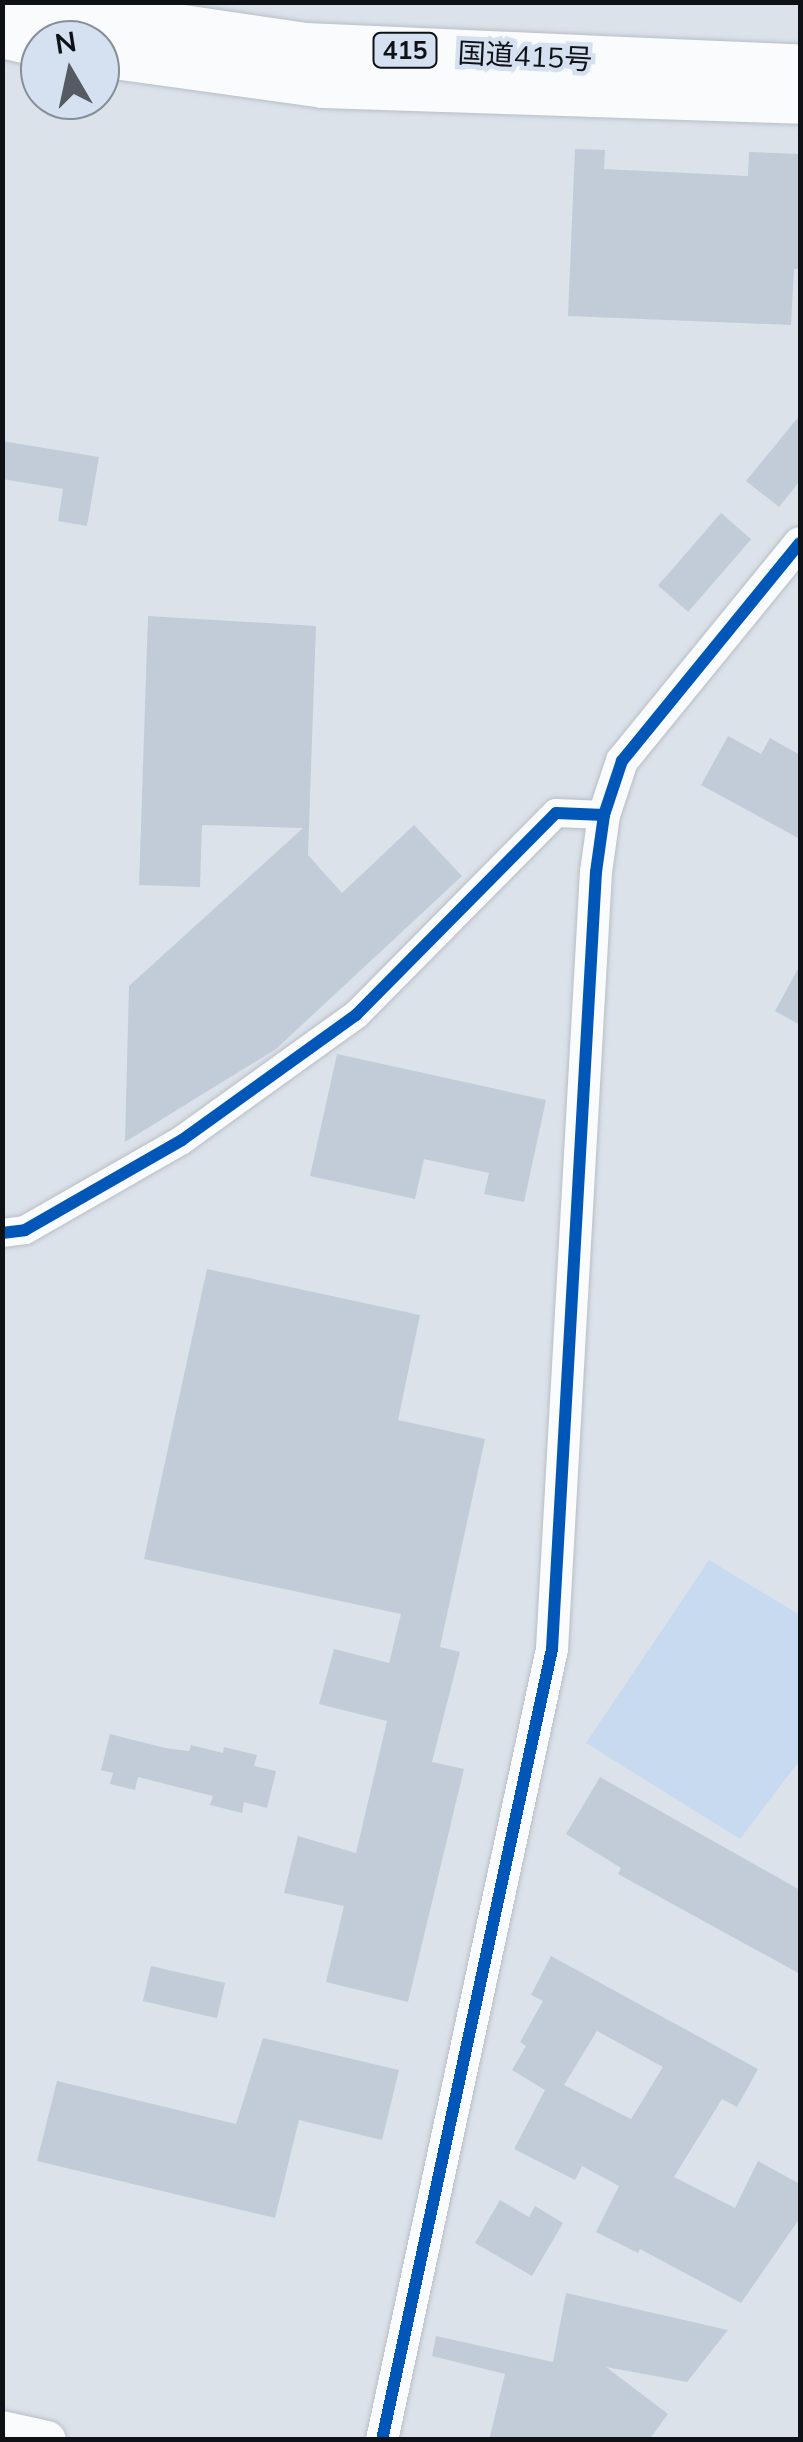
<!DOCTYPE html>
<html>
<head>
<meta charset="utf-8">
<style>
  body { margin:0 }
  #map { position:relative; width:803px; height:2442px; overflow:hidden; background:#dbe2ea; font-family:Mulish,"Noto Sans JP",sans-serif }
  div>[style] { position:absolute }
  .green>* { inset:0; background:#c8daf0 }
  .building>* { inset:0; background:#c2ccd8; transform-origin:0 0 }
  .roads { filter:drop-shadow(0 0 2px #b9bec5) drop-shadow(0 0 2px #b9bec5) }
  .minor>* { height:28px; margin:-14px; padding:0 14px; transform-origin:14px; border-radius:14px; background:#fafbfc }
  .tertiary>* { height:32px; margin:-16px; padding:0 16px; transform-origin:16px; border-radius:16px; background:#fafbfc }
  .secondary>* { height:38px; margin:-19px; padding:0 19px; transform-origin:19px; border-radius:19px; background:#fafbfc }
  .trunk>* { height:45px; margin:-22.5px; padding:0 22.5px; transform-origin:22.5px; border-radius:22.5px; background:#fafbfc }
  .cycleway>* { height:12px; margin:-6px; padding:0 6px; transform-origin:6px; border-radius:6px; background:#0057b8 }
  span { translate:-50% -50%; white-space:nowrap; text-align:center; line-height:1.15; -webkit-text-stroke:9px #d5e1f0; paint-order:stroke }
  .shield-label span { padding:2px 8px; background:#d5e1f0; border:2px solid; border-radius:8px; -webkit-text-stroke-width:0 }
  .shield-label { font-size:25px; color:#0e1217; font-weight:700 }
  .street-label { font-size:28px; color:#0e1217 }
  .frame { position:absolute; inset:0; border:5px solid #0e1217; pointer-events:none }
  .north { position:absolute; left:20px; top:20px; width:100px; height:100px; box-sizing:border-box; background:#d5e1f0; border:2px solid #858e99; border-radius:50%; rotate:351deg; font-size:28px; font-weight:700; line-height:40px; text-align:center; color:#0e1217 }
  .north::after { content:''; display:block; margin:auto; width:35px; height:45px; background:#565b61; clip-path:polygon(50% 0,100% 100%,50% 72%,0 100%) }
</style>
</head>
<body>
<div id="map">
  <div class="green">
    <i style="clip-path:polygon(709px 1560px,800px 1615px,800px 1760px,740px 1839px,586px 1743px)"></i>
  </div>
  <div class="building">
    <i style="clip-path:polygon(575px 149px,605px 150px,604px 169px,748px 176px,749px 152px,800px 154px,800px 269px,794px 269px,791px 325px,568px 316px)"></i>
    <i style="clip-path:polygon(800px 415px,800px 481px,779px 507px,746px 481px)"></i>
    <i style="clip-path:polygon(2px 441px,99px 457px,87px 526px,58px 521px,63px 489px,2px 479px)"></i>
    <i style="left:721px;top:513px;width:40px;height:96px;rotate:41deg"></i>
    <i style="clip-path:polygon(148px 616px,316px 626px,308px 855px,342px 893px,414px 825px,462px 876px,276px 1049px,125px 1142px,129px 986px,303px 828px,202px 825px,200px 887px,139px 885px)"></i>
    <i style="clip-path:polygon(728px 736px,761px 754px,770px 738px,800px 755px,800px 839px,701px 785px)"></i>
    <i style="clip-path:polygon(800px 965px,800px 1025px,775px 1011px)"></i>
    <i style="clip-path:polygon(337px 1054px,546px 1100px,524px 1202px,484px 1194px,489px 1173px,424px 1159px,415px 1199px,310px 1176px)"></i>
    <i style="clip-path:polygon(207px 1269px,420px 1315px,398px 1420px,485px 1439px,440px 1647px,460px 1652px,432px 1762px,464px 1769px,408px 2002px,326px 1982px,344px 1906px,284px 1893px,298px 1836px,356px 1853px,387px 1721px,319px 1704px,334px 1649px,389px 1663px,401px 1614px,144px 1559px)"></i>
    <i style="clip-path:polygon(110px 1734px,165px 1748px,189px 1751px,191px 1745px,223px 1753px,224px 1747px,257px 1755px,254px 1766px,276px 1771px,267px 1808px,244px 1802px,242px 1813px,210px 1805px,213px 1796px,138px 1777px,135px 1790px,110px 1784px,113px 1773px,101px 1770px)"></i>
    <i style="clip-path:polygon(600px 1777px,800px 1890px,800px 1974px,618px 1874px,621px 1868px,566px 1834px)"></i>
    <i style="clip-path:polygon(evenodd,551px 1956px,758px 2069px,737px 2107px,722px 2099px,674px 2177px,735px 2208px,758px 2161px,800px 2184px,800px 2218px,741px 2303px,640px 2249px,638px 2253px,596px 2232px,619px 2186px,582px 2166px,575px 2180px,514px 2149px,545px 2090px,512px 2070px,526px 2046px,520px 2042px,543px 2001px,531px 1995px,551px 1956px,597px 2031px,663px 2067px,631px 2119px,564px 2085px,597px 2031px)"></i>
    <i style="left:151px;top:1966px;width:76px;height:36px;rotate:13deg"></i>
    <i style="clip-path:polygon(263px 2038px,399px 2070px,382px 2140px,299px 2120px,275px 2218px,37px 2161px,57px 2081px,236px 2124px)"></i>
    <i style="clip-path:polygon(500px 2200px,529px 2217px,535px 2206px,563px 2223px,532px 2276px,475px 2243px)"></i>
    <i style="clip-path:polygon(566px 2293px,728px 2330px,687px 2382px,606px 2367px,668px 2414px,649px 2440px,489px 2440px,505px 2374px,432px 2356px,436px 2336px,553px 2362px)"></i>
  </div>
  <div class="roads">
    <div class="minor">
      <i style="left:2px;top:1233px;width:23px;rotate:-7deg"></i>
      <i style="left:25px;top:1230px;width:181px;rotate:-29.8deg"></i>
      <i style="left:182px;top:1140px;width:214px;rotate:-35.7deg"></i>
      <i style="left:356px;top:1015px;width:284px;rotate:-45.3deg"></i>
      <i style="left:556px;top:813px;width:48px;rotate:2.4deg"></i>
    </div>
    <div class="tertiary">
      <i style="left:382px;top:2440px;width:809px;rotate:-77.87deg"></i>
      <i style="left:552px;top:1649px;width:778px;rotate:-86.76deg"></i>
      <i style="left:596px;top:872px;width:58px;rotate:-82deg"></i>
      <i style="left:604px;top:815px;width:57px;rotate:-71.6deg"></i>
      <i style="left:622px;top:761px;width:281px;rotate:-50.8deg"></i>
    </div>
    <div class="secondary">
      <i style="left:2px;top:2430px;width:46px;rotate:12.5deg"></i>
    </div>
    <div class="trunk">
      <i style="left:13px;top:2px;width:295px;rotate:8.4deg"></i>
      <i style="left:305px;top:45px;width:495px;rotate:2.5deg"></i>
      <i style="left:2px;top:35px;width:39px;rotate:13deg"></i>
      <i style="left:100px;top:54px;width:224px;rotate:7.9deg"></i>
      <i style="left:322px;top:85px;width:478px;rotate:1.9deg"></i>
    </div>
  </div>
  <div class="cycleway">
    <i style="left:2px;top:1233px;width:23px;rotate:-7deg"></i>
    <i style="left:25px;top:1230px;width:181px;rotate:-29.8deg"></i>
    <i style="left:182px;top:1140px;width:214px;rotate:-35.7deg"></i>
    <i style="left:356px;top:1015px;width:284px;rotate:-45.3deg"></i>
    <i style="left:556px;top:813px;width:48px;rotate:2.4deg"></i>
    <i style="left:382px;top:2440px;width:809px;rotate:-77.87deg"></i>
    <i style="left:552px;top:1649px;width:778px;rotate:-86.76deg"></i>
    <i style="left:596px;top:872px;width:58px;rotate:-82deg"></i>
    <i style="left:604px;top:815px;width:57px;rotate:-71.6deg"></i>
    <i style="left:622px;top:761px;width:281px;rotate:-50.8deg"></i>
  </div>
  <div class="shield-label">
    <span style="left:405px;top:50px">415</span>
  </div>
  <div class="street-label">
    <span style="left:525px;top:56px;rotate:3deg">国道415号</span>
  </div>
  <div class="frame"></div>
  <div class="north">N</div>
</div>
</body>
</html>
